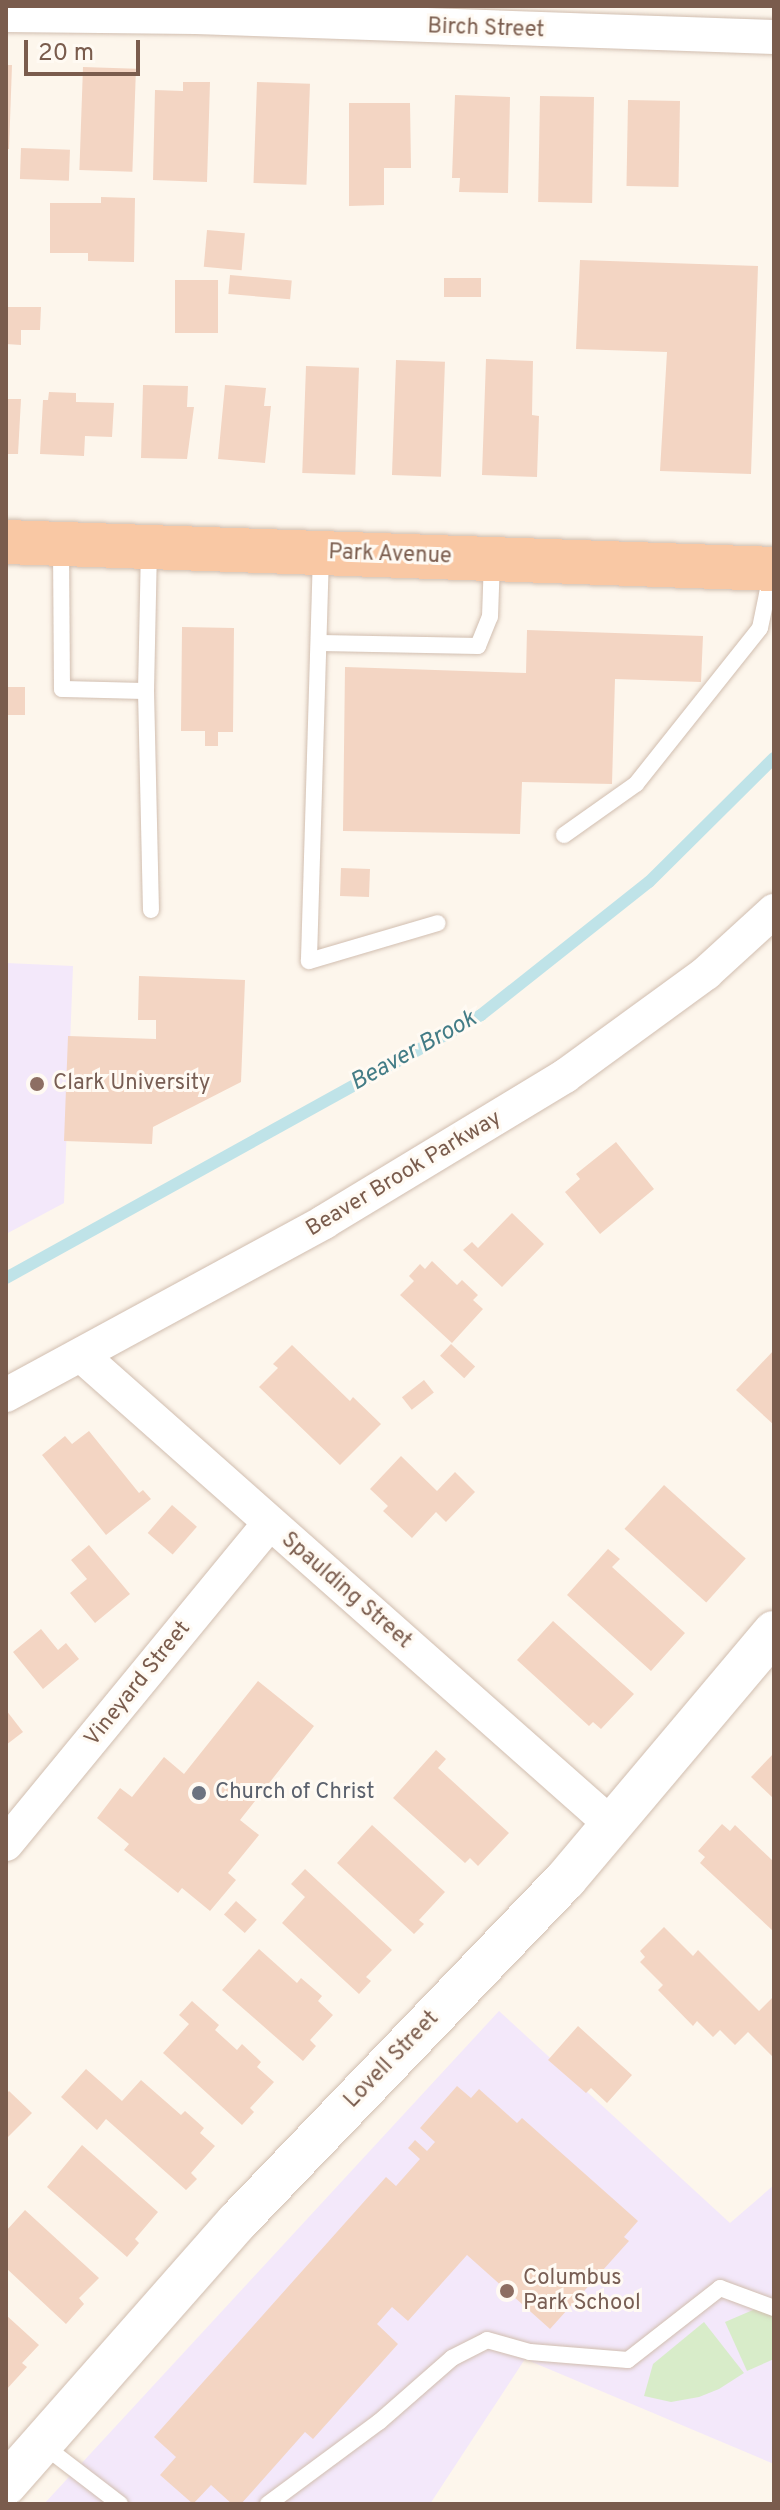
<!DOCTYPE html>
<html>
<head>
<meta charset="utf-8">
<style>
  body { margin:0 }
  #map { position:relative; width:780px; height:2510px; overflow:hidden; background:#fdf6ec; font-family:Overpass,sans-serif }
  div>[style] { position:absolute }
  .education>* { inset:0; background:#f3e8fa }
  .green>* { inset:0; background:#d8ecc9 }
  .stream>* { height:12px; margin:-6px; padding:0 6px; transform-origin:6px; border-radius:6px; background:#bfe3e8 }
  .building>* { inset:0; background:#f3d5c3; transform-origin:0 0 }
  .roads { filter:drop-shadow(0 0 2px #d1beb0) drop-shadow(0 0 2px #d1beb0) }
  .service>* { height:16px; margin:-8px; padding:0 8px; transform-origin:8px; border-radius:8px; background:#fff }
  .minor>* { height:34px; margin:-17px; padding:0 17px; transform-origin:17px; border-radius:17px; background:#fff }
  .tertiary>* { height:42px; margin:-21px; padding:0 21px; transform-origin:21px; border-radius:21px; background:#fff }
  .trunk>* { height:44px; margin:-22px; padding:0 22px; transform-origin:22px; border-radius:22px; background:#f9c8a4 }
  .dots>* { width:22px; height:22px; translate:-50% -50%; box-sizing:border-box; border:4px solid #fffaf3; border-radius:50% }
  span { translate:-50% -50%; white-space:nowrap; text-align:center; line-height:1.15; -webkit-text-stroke:6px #fffaf3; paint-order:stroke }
  .street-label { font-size:22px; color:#7a5c4d }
  .education-label { font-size:22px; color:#785e54 }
  .left { translate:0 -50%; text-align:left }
  .worship-label { font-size:22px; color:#5b616d }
  .water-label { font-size:24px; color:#437c86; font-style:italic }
  .frame { position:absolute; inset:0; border:8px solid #7a5c4d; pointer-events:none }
  .scale { position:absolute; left:24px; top:40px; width:116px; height:36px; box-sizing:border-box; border:4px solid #7a5c4d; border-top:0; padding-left:10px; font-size:24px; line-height:28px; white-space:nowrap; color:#7a5c4d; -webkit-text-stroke:6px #fffaf3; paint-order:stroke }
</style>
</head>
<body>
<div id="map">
  <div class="education">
    <i style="clip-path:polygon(6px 963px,73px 966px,64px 1203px,6px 1234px)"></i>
    <i style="clip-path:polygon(499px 2011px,730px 2223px,774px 2185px,774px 2464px,525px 2359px,430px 2504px,44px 2504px)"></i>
  </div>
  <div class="green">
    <i style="clip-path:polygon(774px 2301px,774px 2359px,747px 2371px,725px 2322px)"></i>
    <i style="clip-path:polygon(704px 2322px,744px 2373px,719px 2389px,699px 2397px,671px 2402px,644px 2396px,653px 2364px)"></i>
  </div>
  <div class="stream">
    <i style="left:6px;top:1278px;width:543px;rotate:-28.97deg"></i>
    <i style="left:481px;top:1015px;width:214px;rotate:-38.4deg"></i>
    <i style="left:649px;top:882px;width:176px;rotate:-44.8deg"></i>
  </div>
  <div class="building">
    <i style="clip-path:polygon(6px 65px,12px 65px,9px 149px,6px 149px)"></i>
    <i style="left:83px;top:67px;width:53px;height:103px;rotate:2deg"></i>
    <i style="clip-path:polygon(183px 82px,210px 82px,207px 182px,153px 180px,155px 90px,183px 91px)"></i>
    <i style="left:257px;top:82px;width:53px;height:101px;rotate:2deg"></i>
    <i style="clip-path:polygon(455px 95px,510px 97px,508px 193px,459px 192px,460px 178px,452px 178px)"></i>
    <i style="left:540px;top:96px;width:54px;height:106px;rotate:1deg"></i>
    <i style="left:628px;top:100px;width:52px;height:86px;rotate:1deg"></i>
    <i style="clip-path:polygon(349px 103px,410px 103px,411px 168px,384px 168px,384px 205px,349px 206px)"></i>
    <i style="left:21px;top:148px;width:49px;height:31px;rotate:2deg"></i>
    <i style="clip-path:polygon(101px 197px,135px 198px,134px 262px,88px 261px,88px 253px,50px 253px,50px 203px,101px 203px)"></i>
    <i style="left:207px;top:230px;width:38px;height:37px;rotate:5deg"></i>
    <i style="clip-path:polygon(580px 260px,758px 266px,751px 474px,660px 471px,667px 352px,576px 349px)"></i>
    <i style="left:230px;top:275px;width:62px;height:19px;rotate:5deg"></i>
    <i style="left:481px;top:278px;width:19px;height:37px;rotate:90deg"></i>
    <i style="left:175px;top:280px;width:43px;height:53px"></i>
    <i style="clip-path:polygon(6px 307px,41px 307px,40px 330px,21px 330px,21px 345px,6px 344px)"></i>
    <i style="clip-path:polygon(486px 359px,533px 361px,532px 415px,539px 416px,537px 477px,482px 475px)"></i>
    <i style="left:396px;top:360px;width:49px;height:115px;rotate:2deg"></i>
    <i style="left:306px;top:366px;width:53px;height:107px;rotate:2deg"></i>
    <i style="clip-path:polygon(143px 385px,188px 386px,187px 407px,194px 407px,187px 459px,141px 458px)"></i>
    <i style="clip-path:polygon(225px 385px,266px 388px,264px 406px,271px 406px,265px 463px,218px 459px)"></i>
    <i style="clip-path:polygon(49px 392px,76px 393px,76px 402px,114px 403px,112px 437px,85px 436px,84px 456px,40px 454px,43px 400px,48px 400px)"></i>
    <i style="clip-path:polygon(6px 399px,21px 399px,18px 454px,6px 454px)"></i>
    <i style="clip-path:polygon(182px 627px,234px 628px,233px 732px,218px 732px,218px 746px,205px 746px,205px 731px,181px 731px)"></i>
    <i style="clip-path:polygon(527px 630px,703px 636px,701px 682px,615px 679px,612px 784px,522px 782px,520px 834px,343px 831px,345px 667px,526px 673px)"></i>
    <i style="left:6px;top:687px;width:19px;height:28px"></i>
    <i style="left:341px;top:868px;width:29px;height:28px;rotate:2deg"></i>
    <i style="clip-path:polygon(139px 976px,245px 980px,241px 1082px,153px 1127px,152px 1144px,64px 1141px,68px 1036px,156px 1039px,156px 1020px,138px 1020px)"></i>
    <i style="clip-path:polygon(616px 1142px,654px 1189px,600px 1234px,565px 1192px,580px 1179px,576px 1174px)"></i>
    <i style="clip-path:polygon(512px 1213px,544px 1244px,502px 1287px,463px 1250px,472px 1242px,478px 1248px)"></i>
    <i style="clip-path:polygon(432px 1261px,457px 1285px,462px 1280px,478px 1295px,473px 1300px,483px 1309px,452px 1343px,400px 1295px,414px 1281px,409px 1276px,420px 1264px,425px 1269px)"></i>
    <i style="left:451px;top:1344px;width:33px;height:16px;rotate:43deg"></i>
    <i style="clip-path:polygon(292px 1345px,350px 1401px,353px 1397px,381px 1424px,340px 1465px,259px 1387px,278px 1368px,273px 1364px)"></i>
    <i style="clip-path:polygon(774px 1350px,774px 1425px,736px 1390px)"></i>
    <i style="left:424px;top:1380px;width:16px;height:28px;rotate:52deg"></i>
    <i style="clip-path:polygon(89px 1431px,139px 1493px,143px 1490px,151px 1499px,106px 1535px,42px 1455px,65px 1436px,72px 1444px)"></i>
    <i style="clip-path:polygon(401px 1456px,437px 1491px,455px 1472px,475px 1492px,446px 1522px,436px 1512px,412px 1538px,383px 1511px,388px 1506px,370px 1489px)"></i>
    <i style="left:664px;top:1485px;width:110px;height:59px;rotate:42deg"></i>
    <i style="left:172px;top:1505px;width:33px;height:37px;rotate:41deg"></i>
    <i style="clip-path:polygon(89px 1545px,130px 1594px,95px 1623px,70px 1593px,87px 1579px,71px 1560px)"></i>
    <i style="clip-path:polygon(608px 1549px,620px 1559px,612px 1567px,685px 1633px,651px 1671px,567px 1595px)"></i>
    <i style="clip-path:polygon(553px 1621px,634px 1694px,601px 1729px,593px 1722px,589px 1726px,517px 1660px)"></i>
    <i style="clip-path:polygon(41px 1629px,58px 1650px,66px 1643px,79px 1659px,43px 1689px,13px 1652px)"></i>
    <i style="clip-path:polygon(258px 1681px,314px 1726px,240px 1820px,259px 1835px,228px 1873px,236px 1880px,210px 1911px,182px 1888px,178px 1893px,124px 1850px,129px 1844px,97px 1818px,120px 1788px,132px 1797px,164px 1757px,184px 1774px)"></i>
    <i style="clip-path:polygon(6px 1710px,23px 1732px,6px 1745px)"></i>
    <i style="clip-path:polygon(436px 1750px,446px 1759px,438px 1768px,509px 1833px,478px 1866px,470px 1858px,465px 1863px,393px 1798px)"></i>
    <i style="clip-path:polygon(774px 1753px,774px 1799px,751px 1777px)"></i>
    <i style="clip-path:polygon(722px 1824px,730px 1831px,735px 1825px,774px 1862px,772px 1930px,700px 1863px,705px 1857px,698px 1851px)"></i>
    <i style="clip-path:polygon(372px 1825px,445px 1892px,419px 1920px,424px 1924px,414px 1934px,337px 1863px)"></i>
    <i style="clip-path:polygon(305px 1869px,392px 1950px,366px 1977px,371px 1981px,359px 1994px,282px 1923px,305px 1897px,291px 1884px)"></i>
    <i style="left:236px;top:1901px;width:28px;height:18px;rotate:42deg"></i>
    <i style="clip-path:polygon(664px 1927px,693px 1956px,698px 1950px,759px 2011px,774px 1996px,774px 2058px,748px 2032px,735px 2045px,720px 2030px,713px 2037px,697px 2021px,693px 2026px,658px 1990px,663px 1985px,640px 1962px,645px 1957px,640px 1951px)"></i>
    <i style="clip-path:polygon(259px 1949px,297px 1983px,301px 1978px,322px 1996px,318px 2001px,333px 2015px,310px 2040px,316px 2046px,303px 2061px,222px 1990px)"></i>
    <i style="clip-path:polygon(192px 2001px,219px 2025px,215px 2030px,237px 2050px,242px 2044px,261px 2062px,257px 2067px,274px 2082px,250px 2108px,254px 2112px,242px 2125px,163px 2053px,189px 2024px,179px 2015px)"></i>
    <i style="clip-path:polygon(578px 2026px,632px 2075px,607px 2103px,591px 2088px,586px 2093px,548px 2060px)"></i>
    <i style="clip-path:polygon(86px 2069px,122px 2101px,141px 2080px,181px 2115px,185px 2111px,204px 2128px,200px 2133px,215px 2146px,191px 2173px,197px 2179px,186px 2190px,106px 2119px,97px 2130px,61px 2097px)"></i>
    <i style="clip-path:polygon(457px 2086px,471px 2098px,479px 2089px,517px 2123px,522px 2118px,638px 2221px,624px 2237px,629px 2241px,550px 2329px,467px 2255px,408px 2321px,392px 2307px,377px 2324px,398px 2344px,313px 2439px,305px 2432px,241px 2504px,232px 2504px,211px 2485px,193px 2504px,160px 2475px,176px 2457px,154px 2437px,386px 2177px,396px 2186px,420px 2159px,408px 2148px,415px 2140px,427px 2151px,435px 2142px,420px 2128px)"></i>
    <i style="clip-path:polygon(9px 2091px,32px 2113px,6px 2139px,6px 2094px)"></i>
    <i style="clip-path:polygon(82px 2145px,158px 2212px,135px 2239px,139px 2243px,127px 2257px,47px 2187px)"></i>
    <i style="clip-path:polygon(25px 2210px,99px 2278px,79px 2298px,84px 2304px,66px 2324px,6px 2268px,6px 2231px)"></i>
    <i style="clip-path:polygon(6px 2315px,39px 2345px,22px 2363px,27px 2367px,6px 2390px)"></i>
  </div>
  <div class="roads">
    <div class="service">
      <i style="left:61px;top:547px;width:142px;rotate:89.6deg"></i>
      <i style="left:62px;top:689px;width:84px;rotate:1.4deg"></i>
      <i style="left:146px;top:691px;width:143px;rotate:-88.8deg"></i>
      <i style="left:321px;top:554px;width:407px;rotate:91.7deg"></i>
      <i style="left:309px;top:961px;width:134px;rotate:-16.4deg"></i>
      <i style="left:321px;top:643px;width:157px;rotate:1.1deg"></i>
      <i style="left:478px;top:646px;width:31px;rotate:-68deg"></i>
      <i style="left:490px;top:617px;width:57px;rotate:-88deg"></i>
      <i style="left:146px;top:691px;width:219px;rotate:88.7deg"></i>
      <i style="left:564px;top:835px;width:88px;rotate:-35.3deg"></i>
      <i style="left:636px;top:784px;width:199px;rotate:-51.5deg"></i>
      <i style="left:760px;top:628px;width:59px;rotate:-78.3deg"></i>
      <i style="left:43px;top:2445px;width:97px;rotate:37.5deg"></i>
      <i style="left:268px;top:2504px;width:138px;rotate:-36.5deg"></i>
      <i style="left:379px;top:2422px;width:97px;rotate:-41.2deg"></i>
      <i style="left:452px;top:2358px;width:39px;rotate:-27deg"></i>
      <i style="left:487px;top:2340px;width:45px;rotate:15.6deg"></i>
      <i style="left:530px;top:2352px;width:98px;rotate:4.7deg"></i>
      <i style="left:628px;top:2360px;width:117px;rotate:-38deg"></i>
      <i style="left:720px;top:2288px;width:58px;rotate:20.3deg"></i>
    </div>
    <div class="minor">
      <i style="left:6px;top:15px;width:190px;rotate:0.6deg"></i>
      <i style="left:196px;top:17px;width:578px;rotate:1.98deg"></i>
      <i style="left:81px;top:1355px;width:711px;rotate:41.52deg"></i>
      <i style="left:6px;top:1395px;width:362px;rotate:-28.5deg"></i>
      <i style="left:324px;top:1222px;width:282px;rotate:-31.2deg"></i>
      <i style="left:565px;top:1076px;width:175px;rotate:-36.1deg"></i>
      <i style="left:706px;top:973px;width:92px;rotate:-42.4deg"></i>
      <i style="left:6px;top:1844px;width:414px;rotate:-50.6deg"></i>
    </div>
    <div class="tertiary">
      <i style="left:6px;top:2484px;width:349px;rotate:-48.6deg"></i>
      <i style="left:237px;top:2222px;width:475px;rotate:-46.2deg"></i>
      <i style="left:566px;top:1879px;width:323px;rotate:-49.9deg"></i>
    </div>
    <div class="trunk">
      <i style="left:6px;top:542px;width:768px;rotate:2.01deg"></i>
    </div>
  </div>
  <div class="dots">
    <i style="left:37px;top:1084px;background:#8d6e63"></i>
    <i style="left:199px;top:1793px;background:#6b7280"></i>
    <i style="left:507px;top:2291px;background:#8d6e63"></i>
  </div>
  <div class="street-label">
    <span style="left:486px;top:29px;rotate:2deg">Birch Street</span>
    <span style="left:390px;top:555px;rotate:2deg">Park Avenue</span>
    <span style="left:404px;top:1174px;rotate:-31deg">Beaver Brook Parkway</span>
    <span style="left:346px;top:1591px;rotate:41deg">Spaulding Street</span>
    <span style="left:138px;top:1684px;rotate:-51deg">Vineyard Street</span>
    <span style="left:392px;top:2060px;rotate:-46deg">Lovell Street</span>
  </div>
  <div class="education-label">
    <span class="left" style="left:53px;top:1084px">Clark University</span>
    <span class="left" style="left:523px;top:2291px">Columbus<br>Park School</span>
  </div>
  <div class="worship-label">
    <span class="left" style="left:215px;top:1793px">Church of Christ</span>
  </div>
  <div class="water-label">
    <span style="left:414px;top:1052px;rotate:-29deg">Beaver Brook</span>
  </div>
  <div class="frame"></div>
  <div class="scale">20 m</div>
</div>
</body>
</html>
